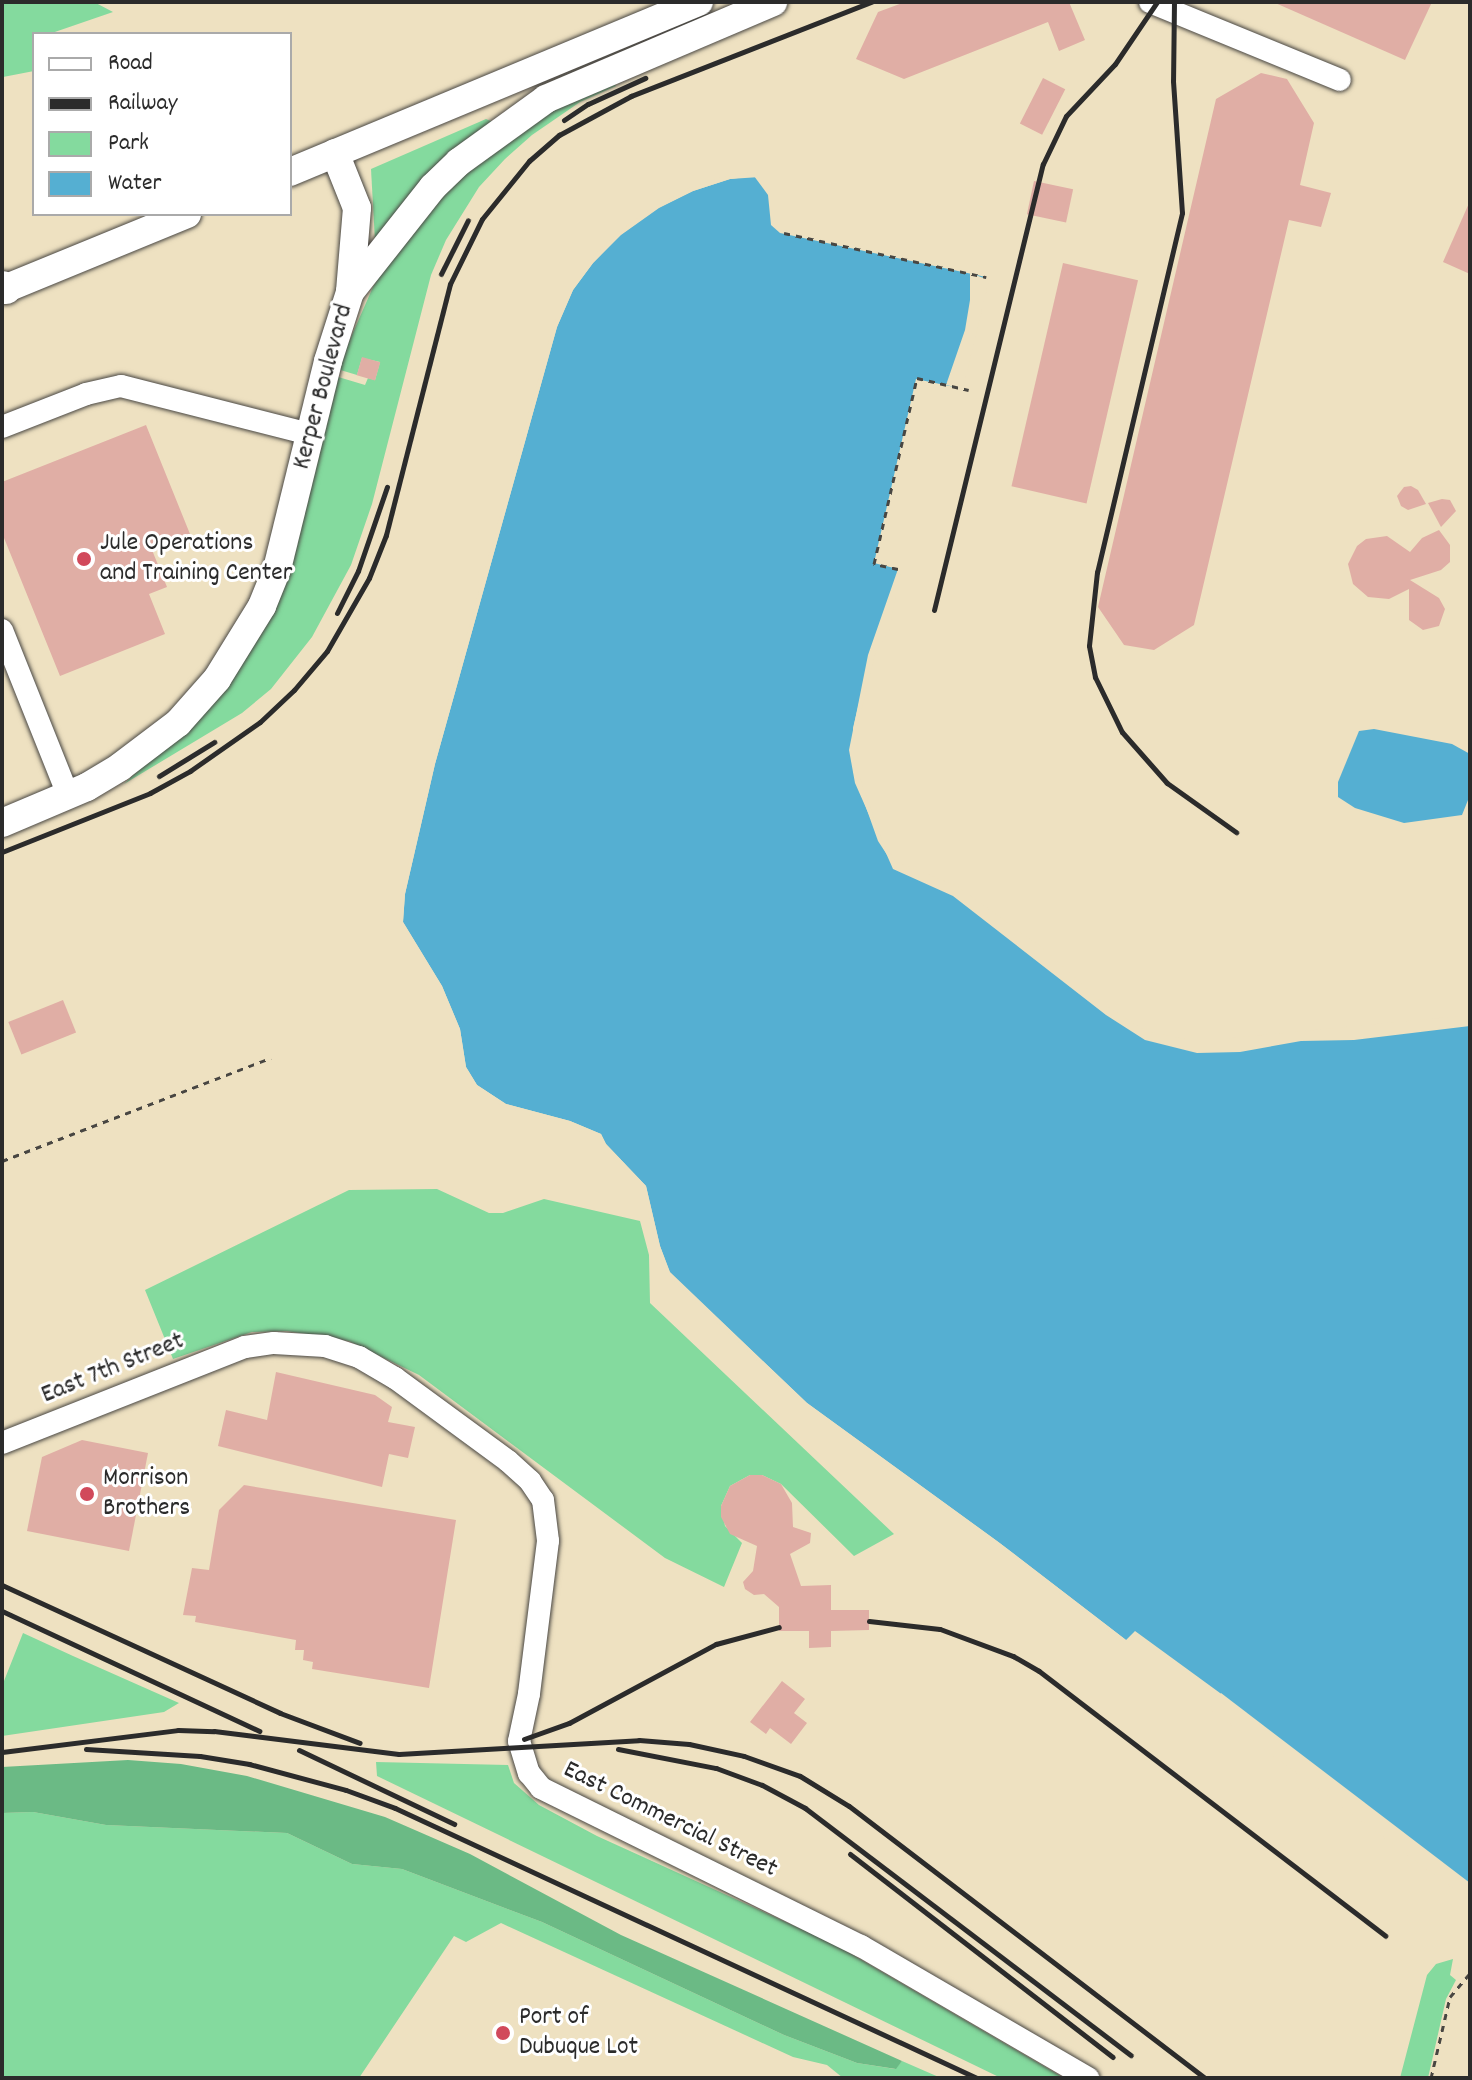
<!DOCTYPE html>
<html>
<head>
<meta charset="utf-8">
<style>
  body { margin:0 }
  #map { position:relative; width:1472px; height:2080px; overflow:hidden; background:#eee1c1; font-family:Dekko,sans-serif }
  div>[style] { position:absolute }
  .green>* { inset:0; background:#84da9e }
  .forest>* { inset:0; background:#6bba85 }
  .water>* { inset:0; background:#55afd2 }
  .pier>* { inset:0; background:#eee1c1 }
  .building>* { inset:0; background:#e0aea5; transform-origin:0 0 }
  .path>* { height:3px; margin-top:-1.5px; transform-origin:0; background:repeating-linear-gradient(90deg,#484642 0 6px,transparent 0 12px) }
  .roads { filter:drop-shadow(0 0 2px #484642) drop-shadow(0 0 2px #484642) }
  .minor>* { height:22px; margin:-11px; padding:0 11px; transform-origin:11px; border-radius:11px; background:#fff }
  .major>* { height:28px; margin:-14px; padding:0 14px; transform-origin:14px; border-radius:14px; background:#fff }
  .highway>* { height:32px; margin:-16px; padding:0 16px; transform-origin:16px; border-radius:16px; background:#fff }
  .rail>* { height:5px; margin:-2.5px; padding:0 2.5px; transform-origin:2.5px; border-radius:2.5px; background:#2b2b2b }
  .dots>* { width:22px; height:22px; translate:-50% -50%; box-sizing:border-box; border:4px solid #fff; border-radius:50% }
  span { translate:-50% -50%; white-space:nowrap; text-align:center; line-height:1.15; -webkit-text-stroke:6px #fff; paint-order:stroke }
  .street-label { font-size:26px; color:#2b2b2b }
  .poi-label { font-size:26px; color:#2b2b2b }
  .left { translate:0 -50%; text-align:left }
  .frame { position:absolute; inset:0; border:4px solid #2b2b2b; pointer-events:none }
  .legend { position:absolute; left:32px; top:32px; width:260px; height:184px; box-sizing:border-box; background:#fff; border:2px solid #aaa; margin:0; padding:10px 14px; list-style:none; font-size:24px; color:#2b2b2b }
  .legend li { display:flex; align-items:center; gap:16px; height:40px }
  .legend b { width:40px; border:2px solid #aaa }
</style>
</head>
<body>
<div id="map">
  <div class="green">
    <i style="clip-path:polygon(2px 2px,94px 2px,113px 12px,49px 34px,34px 34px,34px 71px,3px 77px,2px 89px)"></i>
    <i style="clip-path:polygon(611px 77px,616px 86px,580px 102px,532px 135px,505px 159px,479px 187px,446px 240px,431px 275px,372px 504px,351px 565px,312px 637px,271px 689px,242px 713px,124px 784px,218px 695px,335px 376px,365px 385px,368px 378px,375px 380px,380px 362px,362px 358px,357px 375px,337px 369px,373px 287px,395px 250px,427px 207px,493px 145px)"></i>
    <i style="clip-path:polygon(486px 119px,493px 122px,375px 241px,371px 169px)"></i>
    <i style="clip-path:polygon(437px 1189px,489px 1213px,503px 1213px,544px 1199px,640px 1221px,649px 1255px,650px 1303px,894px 1534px,854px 1556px,781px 1484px,762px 1475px,750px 1475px,730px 1486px,721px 1506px,725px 1526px,742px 1543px,724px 1587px,665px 1558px,419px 1375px,349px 1341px,287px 1331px,252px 1332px,173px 1359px,145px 1290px,349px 1190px)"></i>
    <i style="clip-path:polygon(23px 1633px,73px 1656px,179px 1703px,164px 1712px,2px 1736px,2px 1686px)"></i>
    <i style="clip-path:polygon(376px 1762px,508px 1765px,514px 1783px,539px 1805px,597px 1836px,834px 1944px,1064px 2078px,1001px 2078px,377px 1776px)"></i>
    <i style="clip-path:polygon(33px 1812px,106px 1825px,287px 1833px,352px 1864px,402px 1869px,542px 1922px,784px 2035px,857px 2063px,895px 2069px,902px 2061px,941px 2078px,843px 2078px,827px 2065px,793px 2057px,501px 1923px,466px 1942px,454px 1936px,359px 2078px,2px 2078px,2px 1813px)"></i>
    <i style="clip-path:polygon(1453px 1959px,1450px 1975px,1456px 1980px,1446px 1999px,1428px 2078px,1400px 2078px,1427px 1975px,1436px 1964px)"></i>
  </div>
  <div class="forest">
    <i style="clip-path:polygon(128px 1760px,181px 1764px,247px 1776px,385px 1817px,470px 1854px,621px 1935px,902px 2061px,896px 2069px,857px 2063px,784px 2035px,542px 1922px,402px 1869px,352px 1864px,287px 1833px,106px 1825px,33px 1812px,2px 1813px,2px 1767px)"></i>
  </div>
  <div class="water">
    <i style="clip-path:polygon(754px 176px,768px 195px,771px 225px,780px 233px,986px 277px,959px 388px,916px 379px,874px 563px,898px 569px,885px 630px,872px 649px,853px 728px,853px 771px,878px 841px,893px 864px,955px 889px,1103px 1008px,1145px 1035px,1185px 1043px,1470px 1019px,1470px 1897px,1220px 1693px,1135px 1631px,1126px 1640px,997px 1541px,807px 1403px,670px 1272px,660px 1246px,646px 1186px,606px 1144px,601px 1134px,570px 1121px,506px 1104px,477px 1085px,466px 1067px,460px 1029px,442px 986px,403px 922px,405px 894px,435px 764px,557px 327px,573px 290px,593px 263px,621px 235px,659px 208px,693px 191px,730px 179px)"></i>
    <i style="clip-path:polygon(1374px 729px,1452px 744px,1470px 754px,1470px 795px,1462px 815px,1404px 823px,1355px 808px,1338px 797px,1338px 782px,1359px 731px)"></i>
  </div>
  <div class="pier">
    <i style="clip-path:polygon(754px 172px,760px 177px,730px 179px,693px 191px,658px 208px,620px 235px,593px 263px,573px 290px,557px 327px,435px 764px,405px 894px,403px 922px,442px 986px,460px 1029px,466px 1067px,477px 1085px,506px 1104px,570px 1121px,601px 1134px,606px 1144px,646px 1186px,660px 1246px,670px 1273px,807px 1403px,1001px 1544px,1126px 1640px,1124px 1644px,995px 1544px,805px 1406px,667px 1275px,656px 1248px,643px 1188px,603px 1147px,598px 1137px,504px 1107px,474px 1088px,462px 1068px,456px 1030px,438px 988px,399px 923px,401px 893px,450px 695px,553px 326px,569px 288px,589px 260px,618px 232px,656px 205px,691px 187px,729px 175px)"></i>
    <i style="clip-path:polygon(970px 273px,989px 280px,963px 389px,946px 385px,965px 330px,970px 300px)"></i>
    <i style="clip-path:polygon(898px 569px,901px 570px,889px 631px,876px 651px,857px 728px,857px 770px,882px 840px,895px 861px,957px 886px,1045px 950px,1105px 1005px,1146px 1031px,1185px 1039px,1221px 1039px,1470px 1015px,1470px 1026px,1354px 1040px,1301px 1041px,1240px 1052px,1197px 1053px,1145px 1040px,1106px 1015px,953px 896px,893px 869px,855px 783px,849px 750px,868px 655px)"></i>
    <i style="clip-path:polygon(1221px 1693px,1470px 1883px,1470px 1901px,1210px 1709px)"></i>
  </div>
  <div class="building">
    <i style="clip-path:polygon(905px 2px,1069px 2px,1085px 40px,1059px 51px,1048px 22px,904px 79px,856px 59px,878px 12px)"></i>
    <i style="clip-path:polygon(1273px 2px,1432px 2px,1405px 60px)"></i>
    <i style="clip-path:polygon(1261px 73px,1287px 79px,1314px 123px,1300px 185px,1331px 193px,1321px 227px,1289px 220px,1194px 625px,1154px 650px,1124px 645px,1098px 607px,1216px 99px)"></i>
    <i style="left:1043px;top:78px;width:25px;height:51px;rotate:27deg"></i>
    <i style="left:1034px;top:181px;width:40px;height:34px;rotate:12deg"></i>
    <i style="clip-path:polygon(1470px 201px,1470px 274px,1443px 262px)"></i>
    <i style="left:1063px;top:263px;width:77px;height:229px;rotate:13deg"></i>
    <i style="left:362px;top:357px;width:19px;height:19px;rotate:16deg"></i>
    <i style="clip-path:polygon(146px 425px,190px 534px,152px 550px,167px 587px,149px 594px,165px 634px,60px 676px,2px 533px,2px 482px)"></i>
    <i style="clip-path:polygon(1411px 486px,1418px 490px,1426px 504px,1408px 510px,1401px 506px,1397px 496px,1404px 487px)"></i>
    <i style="clip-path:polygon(1442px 499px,1450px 500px,1456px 511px,1441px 527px,1428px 503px)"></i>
    <i style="clip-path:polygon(1439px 530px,1450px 545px,1450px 562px,1441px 570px,1410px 580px,1439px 598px,1445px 609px,1439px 626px,1423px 630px,1409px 620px,1409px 589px,1389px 599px,1368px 597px,1353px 584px,1348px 564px,1357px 546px,1366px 539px,1387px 536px,1410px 552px,1422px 538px)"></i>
    <i style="left:63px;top:1000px;width:35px;height:59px;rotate:68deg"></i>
    <i style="clip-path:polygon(276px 1372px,375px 1395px,392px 1407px,388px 1422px,415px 1427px,408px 1458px,389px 1454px,382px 1487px,218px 1446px,226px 1410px,267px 1420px)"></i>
    <i style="clip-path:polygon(82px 1440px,148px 1453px,129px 1551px,27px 1531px,42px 1457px)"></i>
    <i style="clip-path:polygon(750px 1475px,762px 1475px,781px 1484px,792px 1503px,793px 1527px,811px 1533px,810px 1543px,790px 1554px,801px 1586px,831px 1585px,831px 1610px,869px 1610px,869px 1630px,831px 1631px,831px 1647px,809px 1648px,809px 1631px,779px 1631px,779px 1607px,764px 1594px,754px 1595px,745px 1589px,743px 1582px,753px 1571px,757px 1546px,730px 1534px,721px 1517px,721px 1506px,730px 1486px)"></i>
    <i style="clip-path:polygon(244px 1485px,456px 1520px,429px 1688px,312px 1669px,313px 1662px,303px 1660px,304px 1650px,295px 1650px,296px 1640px,195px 1622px,196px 1616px,183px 1615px,192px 1568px,209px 1570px,219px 1510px)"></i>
    <i style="clip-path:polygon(782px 1681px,805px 1699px,794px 1713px,807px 1723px,791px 1744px,770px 1728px,766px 1734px,750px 1722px)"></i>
  </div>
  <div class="path">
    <i style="left:784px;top:233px;width:207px;rotate:12.3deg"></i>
    <i style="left:898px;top:569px;width:25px;rotate:-168deg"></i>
    <i style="left:874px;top:564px;width:191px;rotate:-77deg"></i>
    <i style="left:917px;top:378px;width:53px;rotate:13deg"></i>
    <i style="left:2px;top:1161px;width:288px;rotate:-21deg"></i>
    <i style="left:1431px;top:2078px;width:83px;rotate:-76.8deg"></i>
    <i style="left:1450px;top:1997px;width:31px;rotate:-50deg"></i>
  </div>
  <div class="roads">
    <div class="minor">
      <i style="left:1150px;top:2px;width:205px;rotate:22.3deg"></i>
      <i style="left:2px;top:427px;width:90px;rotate:-21.4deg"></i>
      <i style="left:86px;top:394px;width:36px;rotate:-13deg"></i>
      <i style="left:121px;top:386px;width:194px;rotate:14.3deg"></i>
      <i style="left:2px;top:630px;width:178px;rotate:68.2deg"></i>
      <i style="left:2px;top:1443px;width:261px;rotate:-21.6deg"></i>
      <i style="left:245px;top:1347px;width:29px;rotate:-8deg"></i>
      <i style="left:274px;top:1343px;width:51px;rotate:3.4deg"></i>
      <i style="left:325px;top:1346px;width:36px;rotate:18deg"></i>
      <i style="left:359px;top:1357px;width:42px;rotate:30.3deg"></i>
      <i style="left:395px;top:1378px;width:140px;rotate:36.3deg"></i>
      <i style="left:508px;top:1461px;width:30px;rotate:42deg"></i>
      <i style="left:530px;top:1481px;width:23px;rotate:56deg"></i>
      <i style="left:543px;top:1500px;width:41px;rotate:83deg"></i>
      <i style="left:548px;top:1541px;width:154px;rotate:97.1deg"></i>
      <i style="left:529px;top:1694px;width:48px;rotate:102deg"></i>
      <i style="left:519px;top:1741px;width:34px;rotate:73deg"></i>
      <i style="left:529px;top:1773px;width:19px;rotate:51deg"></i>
      <i style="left:541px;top:1788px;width:357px;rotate:26.3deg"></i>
      <i style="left:861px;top:1946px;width:263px;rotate:30.2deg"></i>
    </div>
    <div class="major">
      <i style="left:335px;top:153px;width:59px;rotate:68.2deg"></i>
      <i style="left:357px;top:208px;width:83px;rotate:94.8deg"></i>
      <i style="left:290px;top:172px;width:443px;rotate:-22.6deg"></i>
      <i style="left:2px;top:290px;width:200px;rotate:-22.3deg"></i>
      <i style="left:2px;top:823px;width:92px;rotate:-23deg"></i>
      <i style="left:87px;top:787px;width:39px;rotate:-31deg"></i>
      <i style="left:120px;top:767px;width:73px;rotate:-37.2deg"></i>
      <i style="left:178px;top:723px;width:59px;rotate:-48.4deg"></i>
      <i style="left:217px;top:679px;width:86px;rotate:-58.3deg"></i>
      <i style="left:262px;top:606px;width:40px;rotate:-68deg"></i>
      <i style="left:277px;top:569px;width:214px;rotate:-76.2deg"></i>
      <i style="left:328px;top:361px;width:72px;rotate:-72.3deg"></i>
      <i style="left:350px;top:292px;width:134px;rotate:-51.7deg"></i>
      <i style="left:433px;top:187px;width:36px;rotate:-44deg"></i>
      <i style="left:459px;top:162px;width:107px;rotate:-35.9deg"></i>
      <i style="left:546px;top:99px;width:247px;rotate:-23.1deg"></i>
    </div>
    <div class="highway">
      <i style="left:2px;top:287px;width:4px;rotate:14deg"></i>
    </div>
  </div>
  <div class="rail">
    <i style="left:1174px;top:2px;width:79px;rotate:90.7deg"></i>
    <i style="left:1173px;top:81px;width:132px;rotate:86.1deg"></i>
    <i style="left:1182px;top:213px;width:369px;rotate:103.3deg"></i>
    <i style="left:1097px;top:572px;width:74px;rotate:96.2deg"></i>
    <i style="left:1089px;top:646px;width:32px;rotate:79deg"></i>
    <i style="left:1095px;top:677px;width:61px;rotate:63.9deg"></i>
    <i style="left:1122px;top:732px;width:68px;rotate:48.6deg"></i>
    <i style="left:1167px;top:783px;width:85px;rotate:35.4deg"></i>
    <i style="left:564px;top:120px;width:29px;rotate:-34deg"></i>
    <i style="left:588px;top:104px;width:63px;rotate:-24.5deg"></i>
    <i style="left:441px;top:274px;width:60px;rotate:-63.4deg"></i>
    <i style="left:934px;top:610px;width:459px;rotate:-76.3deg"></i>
    <i style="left:1043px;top:164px;width:53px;rotate:-64.4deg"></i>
    <i style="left:1066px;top:116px;width:71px;rotate:-46.7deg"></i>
    <i style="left:1115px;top:64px;width:75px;rotate:-55.9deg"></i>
    <i style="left:337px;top:613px;width:47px;rotate:-63.4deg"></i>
    <i style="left:358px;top:571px;width:89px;rotate:-71deg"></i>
    <i style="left:159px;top:776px;width:65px;rotate:-31.7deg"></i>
    <i style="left:2px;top:852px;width:159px;rotate:-21.7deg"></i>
    <i style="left:150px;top:793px;width:46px;rotate:-28.8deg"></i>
    <i style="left:190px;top:771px;width:85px;rotate:-35deg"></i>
    <i style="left:260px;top:722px;width:47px;rotate:-43.3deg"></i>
    <i style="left:294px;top:690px;width:51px;rotate:-49.8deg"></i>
    <i style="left:327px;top:651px;width:84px;rotate:-60.1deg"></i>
    <i style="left:369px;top:578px;width:46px;rotate:-68.4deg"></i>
    <i style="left:386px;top:535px;width:259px;rotate:-75.7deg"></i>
    <i style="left:450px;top:284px;width:72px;rotate:-63.8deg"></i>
    <i style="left:482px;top:219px;width:75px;rotate:-51deg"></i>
    <i style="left:529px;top:161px;width:40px;rotate:-41deg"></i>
    <i style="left:559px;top:135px;width:82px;rotate:-28.4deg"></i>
    <i style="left:631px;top:96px;width:258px;rotate:-21.4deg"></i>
    <i style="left:2px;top:1585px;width:306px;rotate:24.7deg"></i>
    <i style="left:280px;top:1713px;width:85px;rotate:20.6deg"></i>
    <i style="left:2px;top:1611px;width:284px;rotate:25deg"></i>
    <i style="left:869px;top:1621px;width:71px;rotate:6.4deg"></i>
    <i style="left:940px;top:1629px;width:78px;rotate:20.3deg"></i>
    <i style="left:1013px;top:1656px;width:30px;rotate:30deg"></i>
    <i style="left:1039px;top:1671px;width:436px;rotate:37.4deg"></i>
    <i style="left:524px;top:1739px;width:48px;rotate:-19.6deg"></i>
    <i style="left:569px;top:1723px;width:167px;rotate:-28.3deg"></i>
    <i style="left:716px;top:1644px;width:65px;rotate:-15.1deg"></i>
    <i style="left:86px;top:1749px;width:114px;rotate:3.5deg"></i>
    <i style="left:200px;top:1756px;width:50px;rotate:9.3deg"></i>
    <i style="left:249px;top:1764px;width:100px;rotate:15deg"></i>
    <i style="left:346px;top:1790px;width:52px;rotate:20.2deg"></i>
    <i style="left:395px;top:1808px;width:642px;rotate:24.89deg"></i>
    <i style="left:618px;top:1749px;width:100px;rotate:11deg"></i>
    <i style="left:716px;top:1768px;width:49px;rotate:20.3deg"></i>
    <i style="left:762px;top:1785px;width:49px;rotate:28.1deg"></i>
    <i style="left:805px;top:1808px;width:409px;rotate:37.2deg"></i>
    <i style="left:299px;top:1750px;width:172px;rotate:25.5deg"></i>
    <i style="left:2px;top:1752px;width:177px;rotate:-7.1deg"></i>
    <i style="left:178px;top:1730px;width:36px;rotate:2deg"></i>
    <i style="left:214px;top:1731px;width:186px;rotate:7.1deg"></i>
    <i style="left:399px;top:1754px;width:240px;rotate:-3.3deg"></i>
    <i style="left:639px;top:1740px;width:50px;rotate:4.6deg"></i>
    <i style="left:689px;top:1744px;width:56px;rotate:12.3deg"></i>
    <i style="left:744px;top:1756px;width:59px;rotate:19.7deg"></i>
    <i style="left:800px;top:1776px;width:57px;rotate:31.5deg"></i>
    <i style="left:849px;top:1806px;width:448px;rotate:37.4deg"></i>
    <i style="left:850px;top:1854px;width:332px;rotate:37.7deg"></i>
  </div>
  <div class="dots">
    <i style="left:84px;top:559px;background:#d1495b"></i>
    <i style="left:87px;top:1494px;background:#d1495b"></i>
    <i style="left:503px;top:2033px;background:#d1495b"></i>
  </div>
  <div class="street-label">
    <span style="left:324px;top:387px;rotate:-75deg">Kerper Boulevard</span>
    <span style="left:113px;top:1369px;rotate:-22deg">East 7th Street</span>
    <span style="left:670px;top:1820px;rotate:26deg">East Commercial Street</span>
  </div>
  <div class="poi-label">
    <span class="left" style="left:100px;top:559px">Jule Operations<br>and Training Center</span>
    <span class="left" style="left:103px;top:1494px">Morrison<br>Brothers</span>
    <span class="left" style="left:519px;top:2033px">Port of<br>Dubuque Lot</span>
  </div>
  <div class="frame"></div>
  <ul class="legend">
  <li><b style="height:10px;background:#fff"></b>Road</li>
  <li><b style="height:10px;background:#2b2b2b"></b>Railway</li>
  <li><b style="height:22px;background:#84da9e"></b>Park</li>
  <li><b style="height:22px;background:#55afd2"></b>Water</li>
  </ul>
</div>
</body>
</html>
